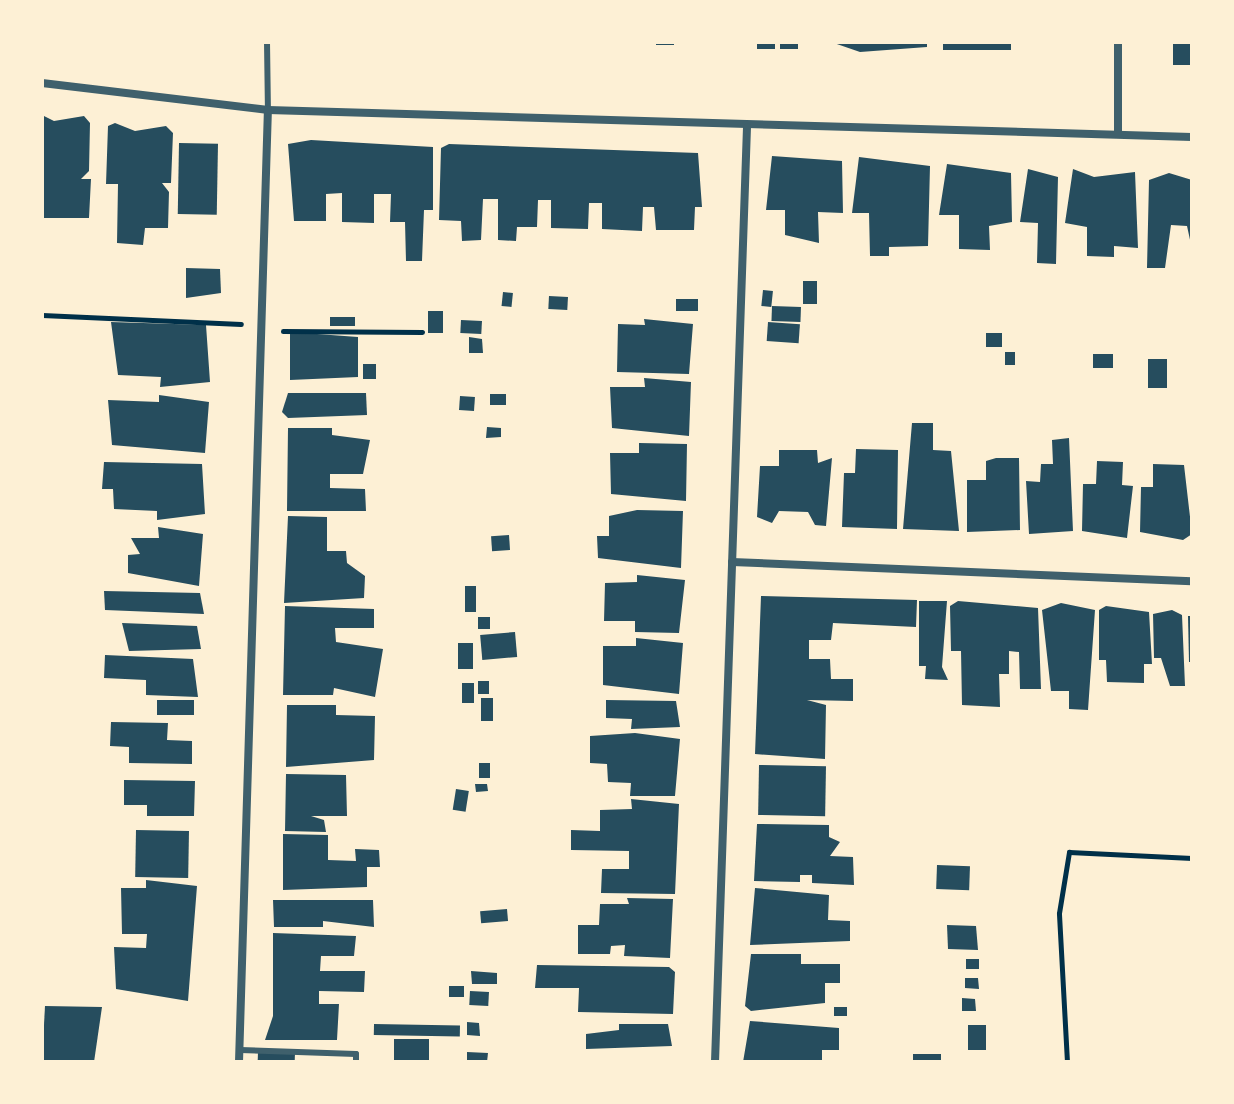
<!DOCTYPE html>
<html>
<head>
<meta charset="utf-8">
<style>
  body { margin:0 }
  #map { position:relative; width:1234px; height:1104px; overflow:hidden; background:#fdf0d5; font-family:Jost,sans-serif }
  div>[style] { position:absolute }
  .building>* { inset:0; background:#264d5e; transform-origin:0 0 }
  .path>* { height:5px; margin:-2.5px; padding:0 2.5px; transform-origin:2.5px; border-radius:2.5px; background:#003049 }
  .service>* { height:6px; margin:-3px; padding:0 3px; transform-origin:3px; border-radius:3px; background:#3f606c }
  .minor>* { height:8px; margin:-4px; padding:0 4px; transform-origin:4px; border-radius:4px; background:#3f606c }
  span { translate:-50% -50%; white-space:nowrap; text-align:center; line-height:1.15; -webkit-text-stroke:6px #fdf0d5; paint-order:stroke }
  .frame { position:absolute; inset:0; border:44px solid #fdf0d5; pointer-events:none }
</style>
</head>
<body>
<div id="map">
  <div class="building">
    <i style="left:656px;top:42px;width:18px;height:3px"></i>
    <i style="left:757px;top:42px;width:18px;height:7px"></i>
    <i style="left:780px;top:42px;width:18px;height:7px"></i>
    <i style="clip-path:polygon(831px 42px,927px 42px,927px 47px,860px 52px)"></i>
    <i style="left:943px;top:42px;width:68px;height:8px"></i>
    <i style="left:1173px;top:42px;width:19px;height:23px"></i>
    <i style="clip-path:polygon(42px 115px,54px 121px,84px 116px,90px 123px,89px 171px,81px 179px,91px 179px,89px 218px,42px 218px)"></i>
    <i style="clip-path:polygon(115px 123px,135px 131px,166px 126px,173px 133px,171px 183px,162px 183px,169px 192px,168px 228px,145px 228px,143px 245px,117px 243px,118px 184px,106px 184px,108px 126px)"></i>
    <i style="clip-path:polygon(311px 140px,433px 147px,433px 210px,424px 210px,422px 261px,406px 261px,405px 222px,390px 222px,391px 194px,374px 194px,374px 223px,342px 222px,342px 193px,326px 194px,326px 221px,294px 221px,288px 144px)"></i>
    <i style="left:179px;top:143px;width:39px;height:71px;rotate:1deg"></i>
    <i style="clip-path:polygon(449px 144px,698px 153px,702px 207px,695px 207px,694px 230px,656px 230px,654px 207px,643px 207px,642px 231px,602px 229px,602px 203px,589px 203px,588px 229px,551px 228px,551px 200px,538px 200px,537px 227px,517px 227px,516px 241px,498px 240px,498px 199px,483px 199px,481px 240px,462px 241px,461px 221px,439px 220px,441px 148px)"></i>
    <i style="clip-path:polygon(772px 156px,842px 161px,843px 213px,818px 212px,819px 243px,785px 235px,785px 210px,766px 210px)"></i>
    <i style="clip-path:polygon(859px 157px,930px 166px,928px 246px,889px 247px,889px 256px,870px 256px,869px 213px,852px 213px)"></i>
    <i style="clip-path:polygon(947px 164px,1011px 173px,1012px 222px,989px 226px,990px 250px,959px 249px,959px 215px,939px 215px)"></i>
    <i style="clip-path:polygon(1028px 169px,1058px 177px,1056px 264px,1037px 263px,1038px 223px,1020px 222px)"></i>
    <i style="clip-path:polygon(1073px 169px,1094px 177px,1135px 172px,1138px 248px,1114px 246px,1114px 257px,1087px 256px,1087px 227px,1065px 223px)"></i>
    <i style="clip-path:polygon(1169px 173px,1192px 180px,1192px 249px,1187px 226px,1171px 225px,1165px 268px,1147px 268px,1149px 180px)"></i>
    <i style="clip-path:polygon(186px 268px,220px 269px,221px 293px,186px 298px)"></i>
    <i style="left:803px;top:281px;width:14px;height:23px"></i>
    <i style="left:763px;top:290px;width:10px;height:16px;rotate:6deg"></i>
    <i style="left:503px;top:292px;width:10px;height:14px;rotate:6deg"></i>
    <i style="left:549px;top:296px;width:19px;height:13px;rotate:3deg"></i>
    <i style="left:676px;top:299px;width:22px;height:12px"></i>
    <i style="left:772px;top:306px;width:29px;height:15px;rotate:2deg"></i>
    <i style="left:428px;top:311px;width:15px;height:22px"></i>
    <i style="left:330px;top:317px;width:25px;height:9px"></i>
    <i style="clip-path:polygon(644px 319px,693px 324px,689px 374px,617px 372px,618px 324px,645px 325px)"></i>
    <i style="left:461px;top:320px;width:21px;height:13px;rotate:3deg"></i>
    <i style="clip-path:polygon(111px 322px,206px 325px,210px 382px,160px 387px,161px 377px,118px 375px)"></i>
    <i style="left:768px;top:322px;width:32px;height:19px;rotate:4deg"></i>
    <i style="clip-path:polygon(290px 332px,358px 337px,358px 377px,290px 380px)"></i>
    <i style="left:986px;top:333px;width:16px;height:14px"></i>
    <i style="clip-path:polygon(469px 337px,482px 339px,483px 353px,469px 353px)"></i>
    <i style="left:1005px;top:352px;width:10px;height:13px"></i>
    <i style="left:1093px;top:354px;width:20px;height:14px"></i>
    <i style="left:1148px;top:359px;width:19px;height:29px"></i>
    <i style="left:363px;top:364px;width:13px;height:15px"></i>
    <i style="clip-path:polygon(644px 378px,691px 382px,689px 436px,612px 428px,610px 387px,645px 387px)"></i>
    <i style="clip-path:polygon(288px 393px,366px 393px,367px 415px,288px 418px,282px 412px)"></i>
    <i style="left:490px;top:394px;width:16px;height:11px"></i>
    <i style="clip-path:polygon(159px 395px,209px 402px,205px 453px,112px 445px,108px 400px,159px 402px)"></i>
    <i style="left:460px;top:396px;width:15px;height:14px;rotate:4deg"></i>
    <i style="clip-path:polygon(912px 423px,933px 423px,933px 450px,951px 451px,959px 531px,903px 529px)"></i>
    <i style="clip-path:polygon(487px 427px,501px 428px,501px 437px,486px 438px)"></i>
    <i style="clip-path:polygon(288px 428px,332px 428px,332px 435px,370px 440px,363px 474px,330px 474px,330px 488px,365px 489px,366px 511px,287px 511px)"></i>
    <i style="clip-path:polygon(1069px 438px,1073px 531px,1029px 534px,1026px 481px,1040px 482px,1041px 464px,1053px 464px,1052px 440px)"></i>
    <i style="clip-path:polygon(639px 443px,687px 444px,686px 501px,611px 494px,610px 453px,639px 453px)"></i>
    <i style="clip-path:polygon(856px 449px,898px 450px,897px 529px,842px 527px,844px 473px,855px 473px)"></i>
    <i style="clip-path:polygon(779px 450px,817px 450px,818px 463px,832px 458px,826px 526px,815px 525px,808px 512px,779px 511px,772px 523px,757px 517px,760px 466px,779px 466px)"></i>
    <i style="clip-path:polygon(996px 458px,1019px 458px,1020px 530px,967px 532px,967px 480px,986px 480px,986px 461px)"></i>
    <i style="clip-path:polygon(1097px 461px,1123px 462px,1122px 485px,1133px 486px,1127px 538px,1082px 531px,1083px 484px,1096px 484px)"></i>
    <i style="clip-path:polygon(104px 462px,202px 464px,205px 514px,157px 520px,157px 511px,114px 509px,113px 489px,102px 489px)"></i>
    <i style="clip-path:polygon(1153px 464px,1184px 465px,1192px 534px,1183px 540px,1140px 532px,1141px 487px,1153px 487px)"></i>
    <i style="clip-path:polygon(637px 510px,683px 511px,681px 568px,598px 558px,597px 536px,609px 536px,609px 516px)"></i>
    <i style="clip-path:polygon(288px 516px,327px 517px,327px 551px,346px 551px,347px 563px,365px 576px,364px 598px,284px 603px)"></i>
    <i style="clip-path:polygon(158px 527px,203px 534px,199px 586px,128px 573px,128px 555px,140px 554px,131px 538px,159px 538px)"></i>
    <i style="left:509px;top:535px;width:15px;height:18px;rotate:86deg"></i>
    <i style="clip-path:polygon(637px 575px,685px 580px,679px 633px,635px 632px,635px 621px,604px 621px,605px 583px,637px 582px)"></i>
    <i style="left:465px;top:586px;width:11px;height:26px"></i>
    <i style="clip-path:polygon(104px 591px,200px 593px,204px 614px,105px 610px)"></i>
    <i style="clip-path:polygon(761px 596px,917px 600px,916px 627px,833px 623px,831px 640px,809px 640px,809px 659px,830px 659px,831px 679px,853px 679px,853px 701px,807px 700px,826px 705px,825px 759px,755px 754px)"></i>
    <i style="clip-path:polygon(919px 601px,947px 601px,942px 667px,948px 680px,925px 679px,926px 666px,919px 666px)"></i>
    <i style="clip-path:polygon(958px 601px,1038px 608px,1041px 689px,1020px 689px,1019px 652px,1009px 651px,1009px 674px,999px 674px,1000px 707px,962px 705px,961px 651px,951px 651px,950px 606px)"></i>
    <i style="clip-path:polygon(1061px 603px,1095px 610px,1088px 710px,1069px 709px,1069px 691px,1051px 691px,1042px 610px)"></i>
    <i style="clip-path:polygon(285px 606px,374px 609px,374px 628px,335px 628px,336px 642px,383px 649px,375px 697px,334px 688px,333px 695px,283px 695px)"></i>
    <i style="clip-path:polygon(1106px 606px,1149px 612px,1152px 664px,1144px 664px,1144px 683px,1107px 682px,1106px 660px,1099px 660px,1099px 610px)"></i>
    <i style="clip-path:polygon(1172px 610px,1182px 615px,1185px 686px,1170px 686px,1161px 658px,1154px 658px,1153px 614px)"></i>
    <i style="clip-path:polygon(1188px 616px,1192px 616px,1192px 662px,1189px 662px)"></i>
    <i style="left:490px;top:617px;width:12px;height:12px;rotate:90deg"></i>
    <i style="clip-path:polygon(122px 623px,197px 626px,201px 649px,129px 651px)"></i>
    <i style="left:515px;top:632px;width:25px;height:35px;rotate:85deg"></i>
    <i style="clip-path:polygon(636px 638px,683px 643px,679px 694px,603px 685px,603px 646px,636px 646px)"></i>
    <i style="left:473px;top:643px;width:26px;height:15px;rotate:90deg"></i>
    <i style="clip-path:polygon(105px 655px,193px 659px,198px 697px,146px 695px,146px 680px,104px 678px)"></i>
    <i style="left:489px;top:681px;width:13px;height:11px;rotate:90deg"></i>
    <i style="left:474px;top:683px;width:20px;height:12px;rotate:90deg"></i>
    <i style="left:481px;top:698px;width:12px;height:23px"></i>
    <i style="left:157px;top:700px;width:37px;height:15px"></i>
    <i style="clip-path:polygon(606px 700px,676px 701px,680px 727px,631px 729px,632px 719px,606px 718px)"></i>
    <i style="clip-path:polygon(287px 705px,336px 705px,336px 715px,375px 716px,374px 760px,286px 767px)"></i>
    <i style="clip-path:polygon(111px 722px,168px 723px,167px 740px,192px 741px,192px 764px,129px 763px,129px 747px,110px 746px)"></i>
    <i style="clip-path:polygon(635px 733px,680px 739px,675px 796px,630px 796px,631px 783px,608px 782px,607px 764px,590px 763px,590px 736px)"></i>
    <i style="left:479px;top:763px;width:11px;height:15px"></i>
    <i style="left:759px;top:765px;width:67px;height:50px;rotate:1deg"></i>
    <i style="clip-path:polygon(286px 774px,346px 775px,347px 816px,311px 816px,324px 820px,326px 832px,285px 831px)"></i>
    <i style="clip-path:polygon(124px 780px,195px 781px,194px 816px,147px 816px,147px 805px,124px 805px)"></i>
    <i style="clip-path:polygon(475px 784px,487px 784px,488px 791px,476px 792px)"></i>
    <i style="left:456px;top:789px;width:13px;height:21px;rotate:9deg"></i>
    <i style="clip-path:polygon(631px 799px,679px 804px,675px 894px,601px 893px,602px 869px,629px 869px,629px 851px,571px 850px,571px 830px,600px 831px,600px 810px,632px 809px)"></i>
    <i style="clip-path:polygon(757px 824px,829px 825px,829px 837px,840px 842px,830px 856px,853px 857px,854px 885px,812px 883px,812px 875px,800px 875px,800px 882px,754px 881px)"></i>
    <i style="left:136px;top:830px;width:53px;height:47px;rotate:1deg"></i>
    <i style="clip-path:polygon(283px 834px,328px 835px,328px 860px,356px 861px,355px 849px,379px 850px,380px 867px,367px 867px,367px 887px,283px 890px)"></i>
    <i style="left:937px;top:865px;width:33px;height:24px;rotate:2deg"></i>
    <i style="clip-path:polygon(146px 880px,197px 886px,188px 1001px,116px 989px,114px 947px,146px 948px,147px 934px,122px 934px,121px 888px,146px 888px)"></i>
    <i style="clip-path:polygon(755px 888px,829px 895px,828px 920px,850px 921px,850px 941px,750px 945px)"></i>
    <i style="clip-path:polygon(627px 898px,673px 899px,670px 958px,624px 956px,625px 945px,611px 946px,610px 954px,578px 954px,578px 925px,599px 925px,600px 904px,629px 904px)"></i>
    <i style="clip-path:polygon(273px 900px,373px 900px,374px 927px,323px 921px,323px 927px,274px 927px)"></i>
    <i style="left:507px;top:909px;width:12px;height:27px;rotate:85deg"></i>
    <i style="clip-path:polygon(947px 925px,976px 926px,978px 950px,948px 949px)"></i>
    <i style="clip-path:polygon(273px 933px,356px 936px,354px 956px,321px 956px,320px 971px,365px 971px,364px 992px,319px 991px,319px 1004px,339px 1004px,337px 1040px,265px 1040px,273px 1016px)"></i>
    <i style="clip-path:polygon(751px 954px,801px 954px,801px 964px,840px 964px,840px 983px,825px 983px,825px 1003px,751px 1011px,745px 1006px)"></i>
    <i style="left:966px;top:959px;width:13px;height:10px"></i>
    <i style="clip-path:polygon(537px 965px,669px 967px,675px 972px,673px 1014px,578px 1012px,579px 988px,535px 988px)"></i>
    <i style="clip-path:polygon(471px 971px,497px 973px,497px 984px,472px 984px)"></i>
    <i style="clip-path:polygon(965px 978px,978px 978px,979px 989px,965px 988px)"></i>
    <i style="left:449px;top:986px;width:15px;height:11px"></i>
    <i style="left:470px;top:991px;width:19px;height:14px;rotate:3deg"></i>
    <i style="clip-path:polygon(962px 998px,975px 999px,976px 1011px,962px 1011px)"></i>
    <i style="clip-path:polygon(45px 1006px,102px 1007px,94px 1062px,42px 1062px)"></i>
    <i style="left:834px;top:1007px;width:13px;height:9px"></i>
    <i style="clip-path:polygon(750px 1021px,839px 1028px,839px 1050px,822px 1050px,822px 1062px,743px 1062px)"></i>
    <i style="clip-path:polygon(467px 1022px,479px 1023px,480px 1036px,467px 1035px)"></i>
    <i style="left:374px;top:1024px;width:86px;height:11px;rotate:1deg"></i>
    <i style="clip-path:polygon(619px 1024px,668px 1024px,672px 1046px,586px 1049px,586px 1034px,619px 1030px)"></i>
    <i style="left:968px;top:1025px;width:18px;height:25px"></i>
    <i style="left:394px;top:1039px;width:35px;height:23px"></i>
    <i style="left:258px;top:1052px;width:37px;height:10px;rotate:2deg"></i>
    <i style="clip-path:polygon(467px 1052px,488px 1053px,487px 1062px,467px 1062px)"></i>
    <i style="left:913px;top:1054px;width:28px;height:8px"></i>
  </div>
  <div class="path">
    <i style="left:42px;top:315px;width:199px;rotate:2.6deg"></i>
    <i style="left:283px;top:331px;width:139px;rotate:0.4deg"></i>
    <i style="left:1067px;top:1062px;width:149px;rotate:-93.1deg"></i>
    <i style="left:1059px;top:913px;width:62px;rotate:-80.7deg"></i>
    <i style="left:1069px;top:852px;width:123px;rotate:2.8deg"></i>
  </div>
  <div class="service">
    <i style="left:267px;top:42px;width:68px;rotate:89.2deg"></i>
    <i style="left:240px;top:1050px;width:116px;rotate:2deg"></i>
    <i style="left:356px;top:1054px;width:8px;rotate:90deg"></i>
  </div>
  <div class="minor">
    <i style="left:42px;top:83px;width:228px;rotate:6.8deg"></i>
    <i style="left:268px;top:110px;width:924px;rotate:1.67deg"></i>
    <i style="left:1118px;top:134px;width:92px;rotate:-90deg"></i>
    <i style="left:732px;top:562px;width:460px;rotate:2.4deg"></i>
    <i style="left:239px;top:1062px;width:952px;rotate:-88.26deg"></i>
    <i style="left:715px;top:1062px;width:935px;rotate:-88.04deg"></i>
  </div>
  <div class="frame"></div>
</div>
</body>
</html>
